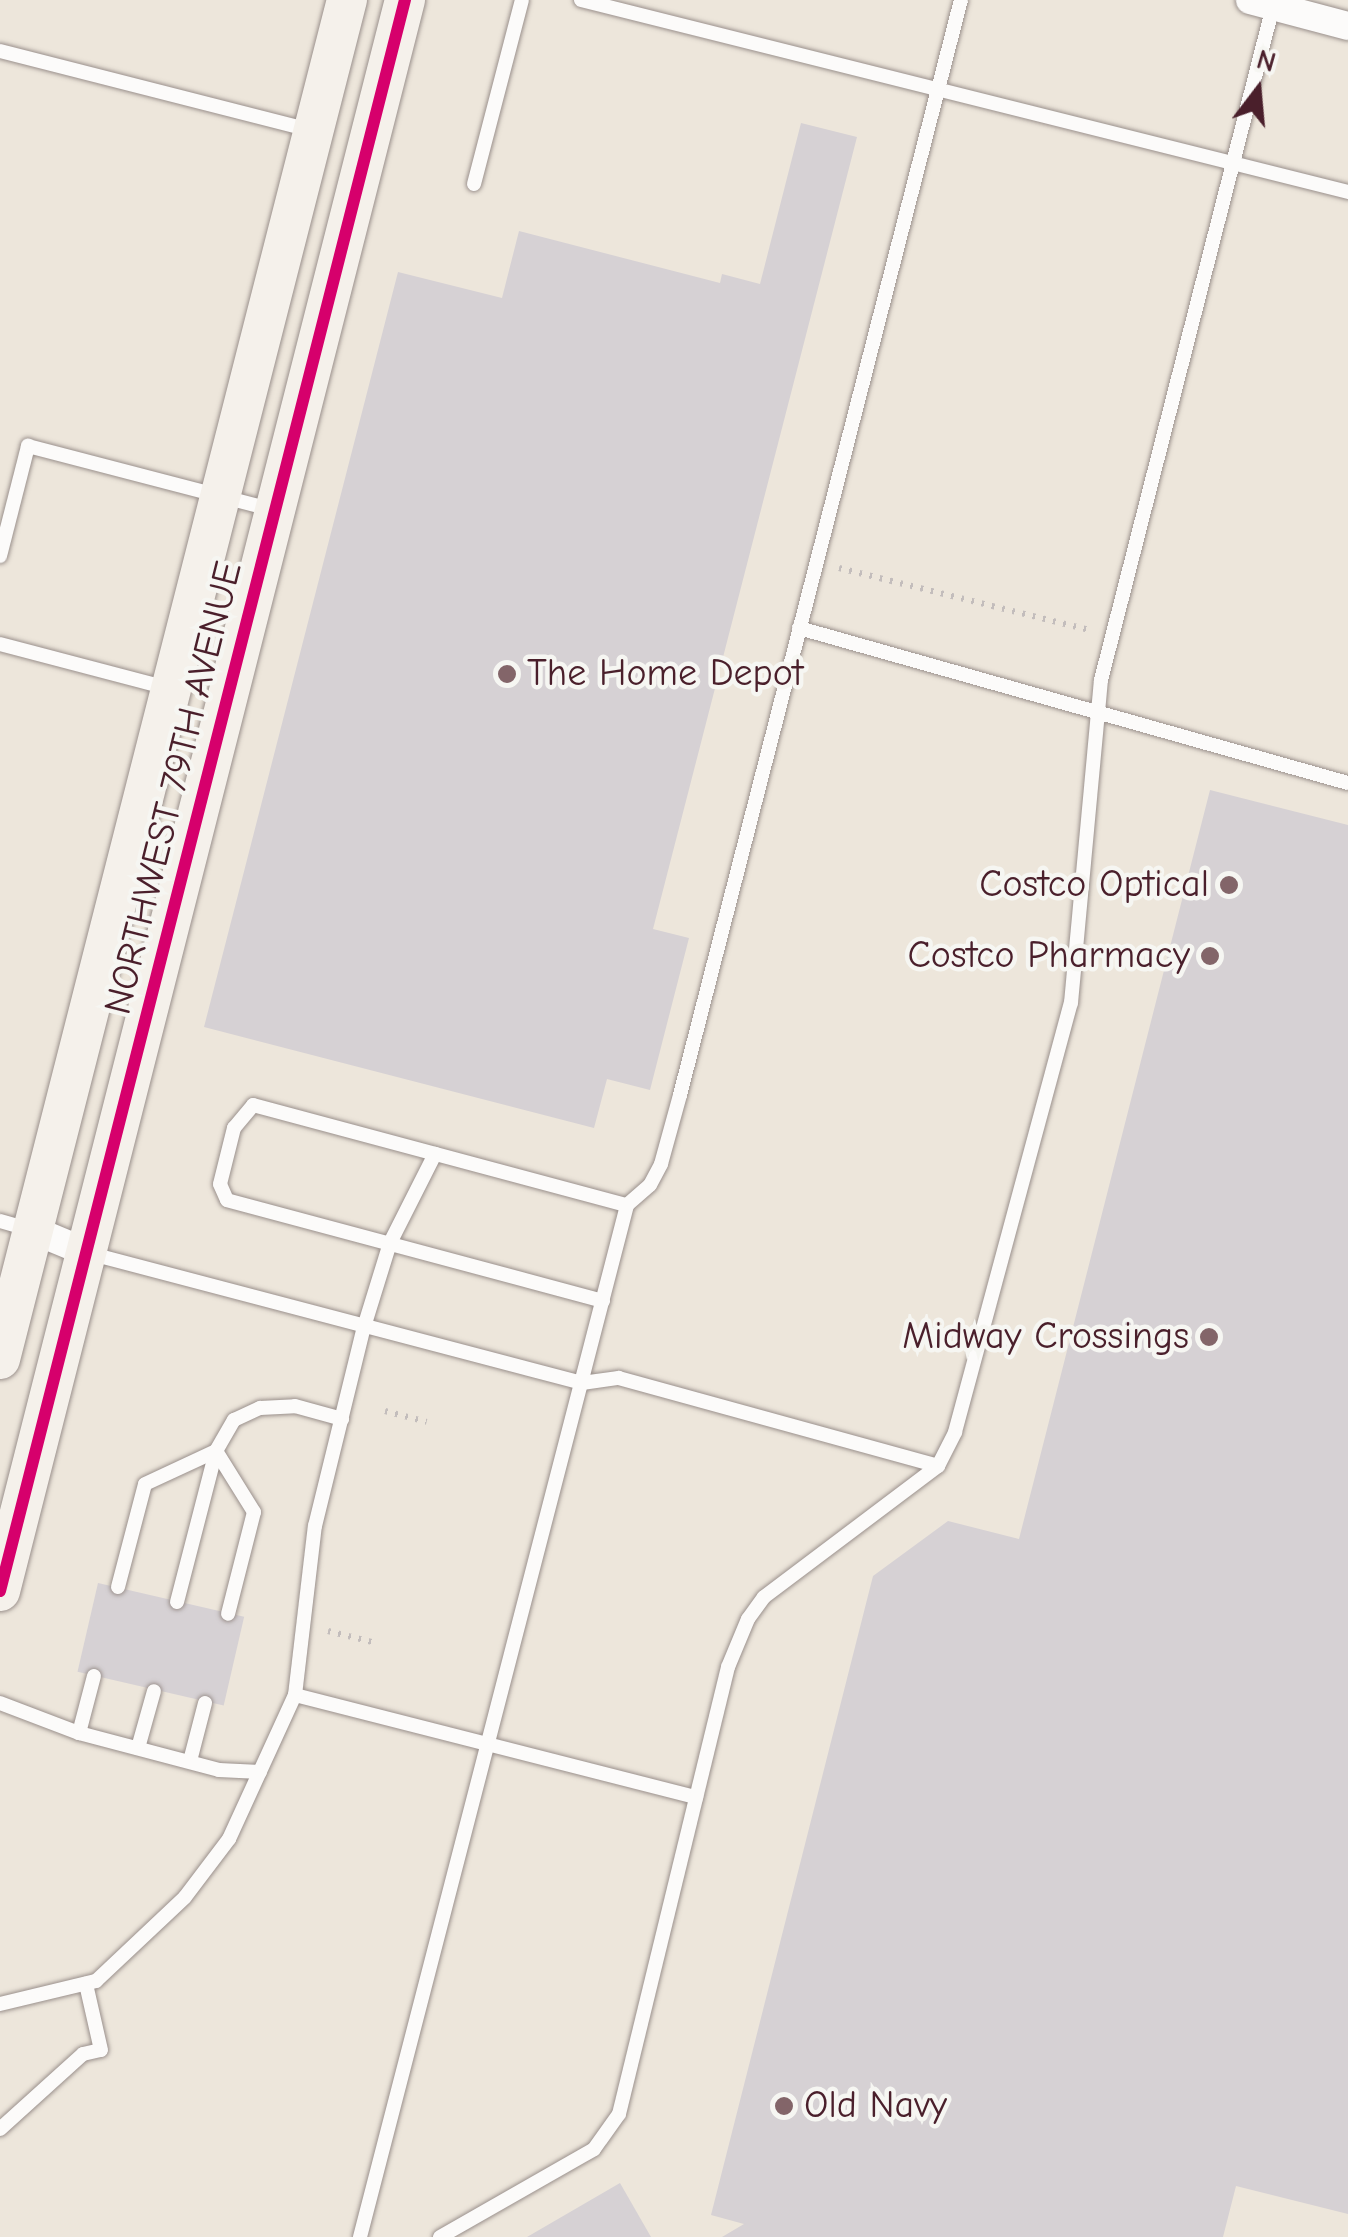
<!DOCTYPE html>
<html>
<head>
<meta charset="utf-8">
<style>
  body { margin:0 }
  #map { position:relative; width:1348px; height:2237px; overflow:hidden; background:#ede6db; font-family:"Comic Neue",sans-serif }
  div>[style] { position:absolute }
  .building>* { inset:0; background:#d6d1d4; transform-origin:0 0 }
  .path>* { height:6px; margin-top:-3px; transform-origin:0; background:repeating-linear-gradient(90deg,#c3bdbc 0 2.5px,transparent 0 10.5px) }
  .roads { filter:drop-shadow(0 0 2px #9a908c) drop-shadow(0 0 2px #9a908c) }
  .lane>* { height:14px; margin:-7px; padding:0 7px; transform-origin:7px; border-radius:7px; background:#fcfbfa }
  .street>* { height:28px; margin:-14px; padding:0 14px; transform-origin:14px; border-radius:14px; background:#fcfbfa }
  .secondary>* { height:40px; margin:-20px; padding:0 20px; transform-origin:20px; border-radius:20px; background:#f5f1eb }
  .cycleway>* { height:12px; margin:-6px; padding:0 6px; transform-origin:6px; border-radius:6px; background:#d6006c }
  .dots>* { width:28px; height:28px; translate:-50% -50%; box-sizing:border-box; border:5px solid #f6f6f2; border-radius:50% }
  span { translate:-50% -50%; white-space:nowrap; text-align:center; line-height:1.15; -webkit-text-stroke:9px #f6f6f2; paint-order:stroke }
  .poi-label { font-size:38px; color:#4a1f2b }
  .left { translate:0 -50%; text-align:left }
  .right { translate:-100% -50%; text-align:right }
  .street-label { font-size:38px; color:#4a1f2b }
  .north { position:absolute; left:1208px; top:40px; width:100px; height:100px; -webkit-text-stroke:8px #f6f6f2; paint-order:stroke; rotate:16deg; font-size:28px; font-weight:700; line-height:40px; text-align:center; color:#4a1f2b }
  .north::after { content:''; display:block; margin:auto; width:35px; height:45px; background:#4a1f2b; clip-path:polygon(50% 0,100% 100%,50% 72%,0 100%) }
</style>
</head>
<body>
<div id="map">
  <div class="building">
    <i style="clip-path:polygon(801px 123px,857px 137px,653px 929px,689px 938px,650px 1090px,607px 1079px,594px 1128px,204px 1027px,398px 272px,502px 298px,519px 231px,720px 283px,722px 274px,760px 284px)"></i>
    <i style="clip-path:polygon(1210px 790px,1348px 825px,1348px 2214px,1236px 2186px,1223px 2237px,722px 2237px,744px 2224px,711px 2215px,873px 1576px,948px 1521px,1019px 1539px)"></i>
    <i style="left:98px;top:1583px;width:150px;height:91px;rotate:13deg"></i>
    <i style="clip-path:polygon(620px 2183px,651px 2237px,527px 2237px)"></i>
  </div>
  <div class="path">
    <i style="left:839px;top:568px;width:259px;rotate:13.9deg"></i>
    <i style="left:385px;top:1411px;width:43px;rotate:14.7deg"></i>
    <i style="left:328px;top:1631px;width:49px;rotate:14deg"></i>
  </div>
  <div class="roads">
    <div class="lane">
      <i style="left:581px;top:0;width:791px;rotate:14.05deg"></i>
      <i style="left:0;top:51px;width:319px;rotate:14.3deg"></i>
      <i style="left:474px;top:184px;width:190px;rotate:-75.4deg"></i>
      <i style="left:0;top:556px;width:114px;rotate:-75.7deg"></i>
      <i style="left:28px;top:446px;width:250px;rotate:14.6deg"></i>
      <i style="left:799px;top:628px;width:570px;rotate:15.77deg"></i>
      <i style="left:0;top:644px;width:174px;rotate:14.7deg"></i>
      <i style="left:0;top:1221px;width:33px;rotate:16deg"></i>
      <i style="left:88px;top:1253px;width:511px;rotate:14.74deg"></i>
      <i style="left:582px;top:1383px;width:37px;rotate:-8deg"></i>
      <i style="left:619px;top:1378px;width:331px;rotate:15.4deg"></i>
      <i style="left:603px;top:1301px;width:389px;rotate:-165deg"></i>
      <i style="left:227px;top:1200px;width:17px;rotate:-114deg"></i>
      <i style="left:220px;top:1184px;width:58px;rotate:-76deg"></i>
      <i style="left:234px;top:1128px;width:30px;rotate:-50deg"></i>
      <i style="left:253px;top:1105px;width:387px;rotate:15deg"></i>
      <i style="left:118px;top:1587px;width:106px;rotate:-75.3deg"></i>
      <i style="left:145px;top:1484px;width:78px;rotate:-24.9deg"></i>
      <i style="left:216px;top:1451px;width:72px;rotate:58.1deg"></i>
      <i style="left:254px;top:1512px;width:105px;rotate:104.3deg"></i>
      <i style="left:177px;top:1602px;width:156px;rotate:-75.5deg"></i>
      <i style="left:216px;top:1451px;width:36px;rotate:-60deg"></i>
      <i style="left:234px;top:1420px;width:29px;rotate:-25deg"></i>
      <i style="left:260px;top:1408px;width:35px;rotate:-3deg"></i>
      <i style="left:295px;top:1406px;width:49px;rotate:15.5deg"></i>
      <i style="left:295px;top:1695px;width:414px;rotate:14.3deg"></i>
      <i style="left:0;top:1703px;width:85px;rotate:20.8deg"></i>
      <i style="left:79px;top:1733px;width:145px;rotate:14.8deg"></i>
      <i style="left:219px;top:1770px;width:41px;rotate:2.8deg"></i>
      <i style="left:79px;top:1733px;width:59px;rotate:-75.3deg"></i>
      <i style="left:138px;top:1748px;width:59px;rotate:-74.3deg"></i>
      <i style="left:190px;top:1761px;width:60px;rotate:-75.5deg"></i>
      <i style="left:0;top:2004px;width:99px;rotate:-13.5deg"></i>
      <i style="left:96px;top:1981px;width:122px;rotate:-43.3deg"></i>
      <i style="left:185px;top:1897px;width:73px;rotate:-52.8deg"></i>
      <i style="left:229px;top:1839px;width:158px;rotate:-65.4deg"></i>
      <i style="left:295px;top:1695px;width:170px;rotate:-83.3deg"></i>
      <i style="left:315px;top:1526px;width:205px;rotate:-76.2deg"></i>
      <i style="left:364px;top:1327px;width:88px;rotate:-72.8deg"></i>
      <i style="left:390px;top:1243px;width:100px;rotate:-63.2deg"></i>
      <i style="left:0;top:2129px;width:112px;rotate:-42.1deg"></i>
      <i style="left:83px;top:2054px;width:18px;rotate:-13deg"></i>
      <i style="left:101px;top:2050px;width:68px;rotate:-102.8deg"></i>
      <i style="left:360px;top:2237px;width:1066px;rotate:-75.49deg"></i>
      <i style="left:627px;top:1205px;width:30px;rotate:-41deg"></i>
      <i style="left:650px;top:1185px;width:24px;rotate:-62deg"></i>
      <i style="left:661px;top:1164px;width:72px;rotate:-74.6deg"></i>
      <i style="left:680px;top:1095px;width:1130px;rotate:-75.61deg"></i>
      <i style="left:440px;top:2237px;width:177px;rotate:-29.7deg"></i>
      <i style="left:594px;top:2149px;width:43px;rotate:-54.5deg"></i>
      <i style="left:619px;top:2114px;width:460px;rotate:-76.3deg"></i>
      <i style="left:728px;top:1667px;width:52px;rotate:-67.4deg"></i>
      <i style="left:748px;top:1619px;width:27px;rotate:-54deg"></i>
      <i style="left:764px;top:1597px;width:218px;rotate:-37deg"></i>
      <i style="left:938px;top:1466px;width:38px;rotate:-63deg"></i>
      <i style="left:955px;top:1432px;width:444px;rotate:-74.9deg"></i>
      <i style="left:1071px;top:1003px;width:324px;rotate:-84.7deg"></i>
      <i style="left:1101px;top:680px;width:696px;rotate:-75.68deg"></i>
    </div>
    <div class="street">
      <i style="left:1250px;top:0;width:101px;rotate:14.9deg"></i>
      <i style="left:33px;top:1230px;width:57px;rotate:22.5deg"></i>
    </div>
    <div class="secondary">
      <i style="left:0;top:1359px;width:1403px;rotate:-75.68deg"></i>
      <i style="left:0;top:1591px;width:1642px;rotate:-75.72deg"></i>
    </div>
  </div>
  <div class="cycleway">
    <i style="left:0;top:1591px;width:1642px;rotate:-75.72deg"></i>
  </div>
  <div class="dots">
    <i style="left:507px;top:674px;background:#836569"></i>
    <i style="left:1229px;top:885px;background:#836569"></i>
    <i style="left:1210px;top:956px;background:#836569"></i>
    <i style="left:1209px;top:1337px;background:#836569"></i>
    <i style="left:784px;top:2106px;background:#836569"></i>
  </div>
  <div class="poi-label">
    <span class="left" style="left:527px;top:674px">The Home Depot</span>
    <span class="right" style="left:1209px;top:885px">Costco Optical</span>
    <span class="right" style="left:1190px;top:956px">Costco Pharmacy</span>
    <span class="right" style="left:1189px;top:1337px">Midway Crossings</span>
    <span class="left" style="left:804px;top:2106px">Old Navy</span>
  </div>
  <div class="street-label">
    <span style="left:174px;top:788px;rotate:-76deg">NORTHWEST 79TH AVENUE</span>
  </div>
  <div class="north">N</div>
</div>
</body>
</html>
